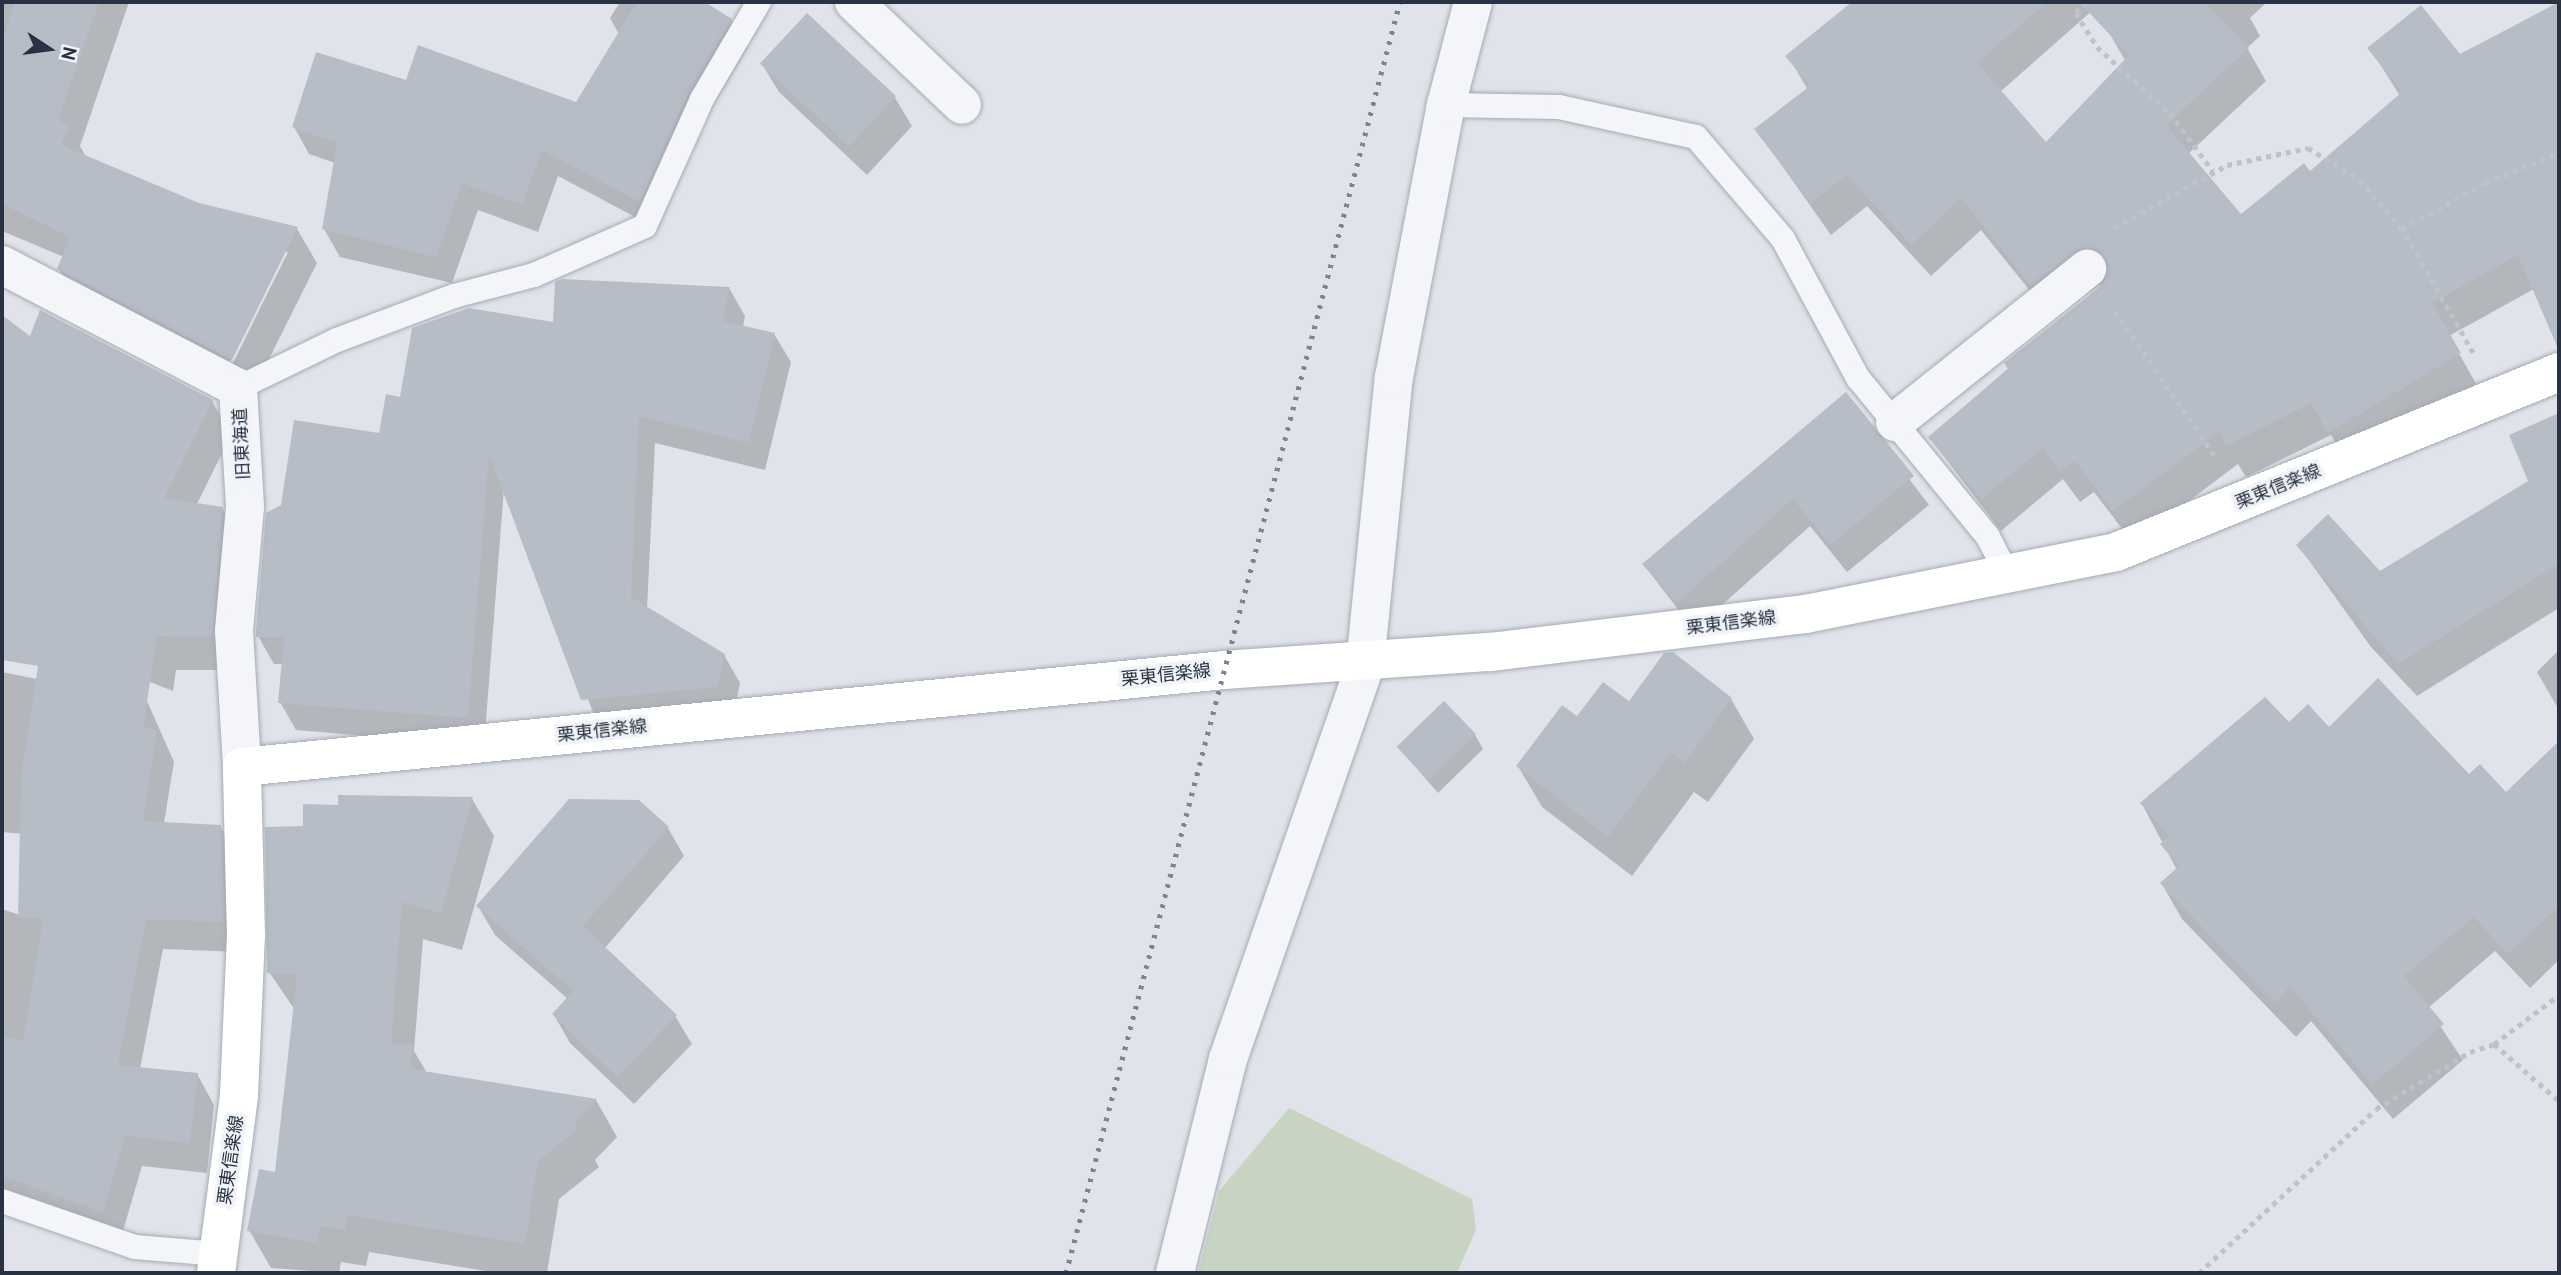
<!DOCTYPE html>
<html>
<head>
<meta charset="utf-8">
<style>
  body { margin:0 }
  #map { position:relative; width:2561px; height:1275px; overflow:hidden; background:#e0e4ea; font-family:"PT Sans","Noto Sans JP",sans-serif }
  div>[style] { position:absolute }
  .green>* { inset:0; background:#c6d4c1 }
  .shadow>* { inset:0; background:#0003 }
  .building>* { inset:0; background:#b7bdc7; transform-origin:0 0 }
  .path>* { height:4.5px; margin-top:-2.25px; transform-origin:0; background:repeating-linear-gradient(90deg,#bec2c9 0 5px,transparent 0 10px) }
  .roads { filter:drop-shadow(0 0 2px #a5abb4) drop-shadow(0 0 2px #a5abb4) }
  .service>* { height:24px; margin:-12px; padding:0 12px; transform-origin:12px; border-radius:12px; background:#f3f5f8 }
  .minor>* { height:38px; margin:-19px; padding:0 19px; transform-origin:19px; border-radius:19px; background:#f3f5f8 }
  .tertiary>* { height:38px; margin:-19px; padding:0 19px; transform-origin:19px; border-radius:19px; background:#f3f5f8 }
  .primary>* { height:38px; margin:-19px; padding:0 19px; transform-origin:19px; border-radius:19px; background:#fff }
  .rail>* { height:5px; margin-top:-2.5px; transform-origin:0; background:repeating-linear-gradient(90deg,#798494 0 3.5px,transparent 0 10.5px) }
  span { translate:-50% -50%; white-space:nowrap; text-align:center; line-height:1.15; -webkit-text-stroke:7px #f0f3f7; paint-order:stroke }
  .street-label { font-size:18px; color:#283242 }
  .frame { position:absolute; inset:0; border:4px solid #283242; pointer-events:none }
  .north { position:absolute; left:14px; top:14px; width:70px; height:70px; -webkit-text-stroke:5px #f0f3f7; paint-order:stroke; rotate:103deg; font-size:19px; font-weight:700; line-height:28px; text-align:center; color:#283242 }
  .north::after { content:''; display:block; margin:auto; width:24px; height:32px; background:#283242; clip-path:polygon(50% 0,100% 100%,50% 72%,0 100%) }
</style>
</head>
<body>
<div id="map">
  <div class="green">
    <i style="clip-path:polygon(1289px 1108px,1472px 1199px,1476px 1230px,1457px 1273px,1198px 1273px,1219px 1191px)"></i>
  </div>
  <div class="shadow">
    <i style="clip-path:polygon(evenodd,2px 2px,129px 2px,80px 146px,86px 157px,198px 204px,297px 229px,317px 263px,252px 393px,78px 303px,59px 269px,64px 257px,2px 231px,2px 2px,284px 252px,288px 252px,230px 369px,227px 367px,284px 252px)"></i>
    <i style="clip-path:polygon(620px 2px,701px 2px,731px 20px,747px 48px,704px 121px,656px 228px,558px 176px,538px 232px,478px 210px,452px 283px,340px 257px,324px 229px,335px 163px,309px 154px,294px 127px,407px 82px,577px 104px,619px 34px,610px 18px)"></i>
    <i style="clip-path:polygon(1853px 2px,2090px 2px,2094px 9px,2000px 92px,2046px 145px,2126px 62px,2107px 29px,2136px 2px,2267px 2px,2250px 18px,2260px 36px,2247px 48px,2266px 81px,2188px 154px,2240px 216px,2309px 174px,2400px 96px,2370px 48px,2459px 56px,2559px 2px,2559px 339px,2534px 289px,2449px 336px,2478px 387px,2348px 464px,2331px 435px,2246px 477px,2238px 464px,2133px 543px,2094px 492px,2080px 502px,2063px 479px,2001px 531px,1930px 438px,2106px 281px,2051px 317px,1981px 230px,1931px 276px,1867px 206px,1831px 235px,1756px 129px,1808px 90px,1788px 56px)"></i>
    <i style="clip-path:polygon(762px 64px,895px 98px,912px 126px,867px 175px,779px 92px)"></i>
    <i style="clip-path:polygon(729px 288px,745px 316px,743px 327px,774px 334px,791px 362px,765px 470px,655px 443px,647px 609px,724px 655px,740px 683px,734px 714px,599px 727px,504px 488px,484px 746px,296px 730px,280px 702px,283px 664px,274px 664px,258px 636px,401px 399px,555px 324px)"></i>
    <i style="clip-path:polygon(2px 318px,30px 338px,212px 401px,231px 435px,197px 504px,222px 508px,242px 542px,231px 670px,176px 670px,173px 691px,2px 624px)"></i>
    <i style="clip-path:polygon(1845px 395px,1929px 505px,1847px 572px,1810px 526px,1694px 630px,1644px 565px)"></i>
    <i style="clip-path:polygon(2559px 415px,2559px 608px,2417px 696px,2371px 647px,2298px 545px,2380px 573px,2530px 482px,2511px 435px)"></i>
    <i style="clip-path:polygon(2559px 650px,2559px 710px,2537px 672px)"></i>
    <i style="clip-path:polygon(2px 672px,147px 701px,174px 762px,164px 823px,220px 826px,238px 857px,240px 952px,163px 949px,140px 1069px,197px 1074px,214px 1105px,207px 1173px,142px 1166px,120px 1241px,2px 1201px,2px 909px,20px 915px,24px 834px,2px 832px)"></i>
    <i style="clip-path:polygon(1731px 699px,1754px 739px,1708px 802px,1694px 792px,1632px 876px,1542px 807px,1518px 766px,1578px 718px,1629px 704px)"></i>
    <i style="clip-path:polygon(2289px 724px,2329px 730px,2506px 795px,2559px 743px,2559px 960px,2530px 988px,2495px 951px,2428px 1008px,2463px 1060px,2393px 1119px,2311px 1021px,2296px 1037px,2182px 919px,2162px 884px,2177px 870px,2142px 804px)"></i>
    <i style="clip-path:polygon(1475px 735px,1483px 749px,1438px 793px,1399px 748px)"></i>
    <i style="clip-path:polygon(472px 799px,494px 836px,462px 950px,423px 939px,414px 1051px,427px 1073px,596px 1100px,617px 1137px,595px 1160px,599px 1167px,559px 1199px,547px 1273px,498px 1273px,369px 1252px,366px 1266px,341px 1262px,339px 1273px,271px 1268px,249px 1230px,277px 1174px,295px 1010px,269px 972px,304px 828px,340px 807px)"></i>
    <i style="clip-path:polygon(668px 828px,684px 856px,604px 949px,675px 1016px,692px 1044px,634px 1104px,570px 1043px,554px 1015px,568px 999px,495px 935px,478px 906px)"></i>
  </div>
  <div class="building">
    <i style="clip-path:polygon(15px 2px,99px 2px,58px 120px,70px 126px,61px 145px,199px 203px,298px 227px,232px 360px,57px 269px,70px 237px,2px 204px,2px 40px)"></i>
    <i style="clip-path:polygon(637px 2px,705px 2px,732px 19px,688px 93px,640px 202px,542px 150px,522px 205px,462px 183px,436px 257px,322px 229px,337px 143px,292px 127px,316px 52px,406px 80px,418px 45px,576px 102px)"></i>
    <i style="clip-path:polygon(1852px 2px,2047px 2px,1977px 63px,2046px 142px,2129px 55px,2079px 2px,2204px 2px,2249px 48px,2166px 125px,2241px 214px,2304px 163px,2310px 171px,2402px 92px,2367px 48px,2421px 5px,2460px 54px,2559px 2px,2559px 351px,2518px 255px,2432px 303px,2461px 353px,2328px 433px,2311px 403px,2226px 446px,2219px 432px,2113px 511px,2075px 461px,2060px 471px,2043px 448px,1981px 499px,1928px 437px,2008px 369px,2004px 363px,2101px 286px,2108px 265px,2096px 249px,2083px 248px,2031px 286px,1961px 198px,1911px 245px,1847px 175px,1811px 203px,1754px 129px,1810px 86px,1785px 56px)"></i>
    <i style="left:807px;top:13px;width:122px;height:69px;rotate:43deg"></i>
    <i style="clip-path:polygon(562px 279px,730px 287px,723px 321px,775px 333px,749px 443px,639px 416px,631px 597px,725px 654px,718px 687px,581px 700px,489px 454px,468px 718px,278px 703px,284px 637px,256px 637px,256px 631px,266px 513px,281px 505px,294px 420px,379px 433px,386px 394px,400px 397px,412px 328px,469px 308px,553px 322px,555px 282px)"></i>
    <i style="clip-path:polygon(40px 310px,213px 400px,164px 498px,223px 507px,212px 637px,157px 636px,143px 728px,157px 730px,143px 821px,221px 825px,224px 922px,146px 919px,118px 1065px,198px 1073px,190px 1143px,125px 1136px,103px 1212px,2px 1176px,2px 1036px,23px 1041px,43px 919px,18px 917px,21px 777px,38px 666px,2px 660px,2px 315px,30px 336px)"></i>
    <i style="clip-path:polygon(1846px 392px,1914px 476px,1830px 545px,1793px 499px,1677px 603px,1642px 564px)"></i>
    <i style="clip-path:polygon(2559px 413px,2559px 564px,2398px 664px,2296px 545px,2328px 514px,2380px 571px,2528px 481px,2509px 435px)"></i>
    <i style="clip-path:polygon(1673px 652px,1732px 698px,1684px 763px,1671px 753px,1608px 837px,1516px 766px,1562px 705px,1577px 716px,1603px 682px,1629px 701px,1664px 653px)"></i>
    <i style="clip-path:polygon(2378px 678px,2469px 774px,2480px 764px,2506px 792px,2559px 741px,2559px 906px,2508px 954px,2474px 917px,2404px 976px,2444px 1024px,2372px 1085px,2290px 986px,2275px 1003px,2160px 883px,2179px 866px,2160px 844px,2169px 836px,2140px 803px,2265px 697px,2289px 722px,2308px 704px,2329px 727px)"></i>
    <i style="left:1444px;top:701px;width:46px;height:66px;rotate:46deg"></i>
    <i style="clip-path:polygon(338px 795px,473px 797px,441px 913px,402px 902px,391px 1044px,412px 1045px,411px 1069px,597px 1099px,574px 1122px,579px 1128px,538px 1161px,525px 1244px,348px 1215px,345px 1230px,320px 1226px,317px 1243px,247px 1231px,259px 1169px,275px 1172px,297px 975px,267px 973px,265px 827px,303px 826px,303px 804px,338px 805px)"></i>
    <i style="clip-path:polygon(569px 799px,639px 800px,669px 827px,583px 926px,677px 1015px,617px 1077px,552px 1014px,573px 991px,476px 906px)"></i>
  </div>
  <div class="path">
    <i style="left:2086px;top:2px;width:15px;rotate:132deg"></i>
    <i style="left:2076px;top:13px;width:40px;rotate:58deg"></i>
    <i style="left:2097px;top:47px;width:98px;rotate:42.1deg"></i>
    <i style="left:2170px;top:113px;width:72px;rotate:53.4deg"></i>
    <i style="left:2114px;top:228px;width:129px;rotate:-29.1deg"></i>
    <i style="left:2227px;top:165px;width:83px;rotate:-11.9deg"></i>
    <i style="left:2308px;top:148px;width:61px;rotate:31.6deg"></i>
    <i style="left:2360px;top:180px;width:65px;rotate:49.4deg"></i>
    <i style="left:2115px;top:311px;width:180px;rotate:55.4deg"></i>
    <i style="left:2473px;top:353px;width:143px;rotate:-119.8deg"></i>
    <i style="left:2402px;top:229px;width:95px;rotate:-29deg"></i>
    <i style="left:2485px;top:183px;width:80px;rotate:-22.1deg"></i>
    <i style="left:2494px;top:1044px;width:81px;rotate:-37deg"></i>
    <i style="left:2199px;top:1273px;width:241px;rotate:-42.8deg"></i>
    <i style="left:2376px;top:1109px;width:110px;rotate:-31.2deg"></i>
    <i style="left:2470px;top:1052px;width:25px;rotate:-18deg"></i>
    <i style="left:2494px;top:1044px;width:86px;rotate:41.2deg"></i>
  </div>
  <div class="roads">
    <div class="service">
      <i style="left:1446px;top:105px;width:113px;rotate:1deg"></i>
      <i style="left:1559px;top:107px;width:140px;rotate:12.4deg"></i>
      <i style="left:1696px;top:137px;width:134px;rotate:49.5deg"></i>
      <i style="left:1783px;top:239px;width:158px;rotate:61.7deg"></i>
      <i style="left:1858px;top:378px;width:205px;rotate:50.7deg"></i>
      <i style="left:1988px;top:537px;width:42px;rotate:62.8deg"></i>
      <i style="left:238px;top:388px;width:110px;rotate:-25.9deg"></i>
      <i style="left:337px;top:340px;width:125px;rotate:-20.6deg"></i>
      <i style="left:454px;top:296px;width:83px;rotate:-14.7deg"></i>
      <i style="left:534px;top:275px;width:121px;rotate:-23.8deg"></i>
      <i style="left:645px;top:226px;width:139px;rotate:-65.8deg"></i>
      <i style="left:702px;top:99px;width:113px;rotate:-59.6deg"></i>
      <i style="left:2px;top:1201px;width:141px;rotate:19.1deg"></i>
      <i style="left:135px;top:1247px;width:84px;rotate:4.8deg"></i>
    </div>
    <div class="minor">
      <i style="left:854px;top:2px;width:149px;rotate:43.6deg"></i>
      <i style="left:2px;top:265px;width:266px;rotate:27.5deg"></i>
      <i style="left:238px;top:388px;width:119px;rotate:86.6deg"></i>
      <i style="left:245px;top:507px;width:124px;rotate:95.1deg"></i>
      <i style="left:234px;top:631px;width:136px;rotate:86.6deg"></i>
      <i style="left:1895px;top:422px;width:246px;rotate:-38.6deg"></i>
    </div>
    <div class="tertiary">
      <i style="left:1175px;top:1273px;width:220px;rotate:-76.1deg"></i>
      <i style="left:1228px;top:1059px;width:417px;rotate:-70.8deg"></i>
      <i style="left:1365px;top:665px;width:289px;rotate:-84.3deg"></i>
      <i style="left:1394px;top:377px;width:277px;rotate:-79.2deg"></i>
      <i style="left:1446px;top:105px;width:106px;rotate:-75.3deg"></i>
    </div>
    <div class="primary">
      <i style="left:216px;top:1273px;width:179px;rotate:-82.6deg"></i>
      <i style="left:239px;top:1095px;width:159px;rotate:-87.5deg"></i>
      <i style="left:246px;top:936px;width:169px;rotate:-91.4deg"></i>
      <i style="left:242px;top:767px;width:987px;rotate:-5.64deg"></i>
      <i style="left:1224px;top:670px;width:267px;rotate:-3.9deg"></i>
      <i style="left:1490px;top:652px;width:318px;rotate:-6.9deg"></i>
      <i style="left:1806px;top:614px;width:316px;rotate:-11.3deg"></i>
      <i style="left:2116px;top:552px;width:478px;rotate:-22.1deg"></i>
    </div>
  </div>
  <div class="rail">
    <i style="left:1066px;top:1273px;width:1314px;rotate:-75.28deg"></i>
  </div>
  <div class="street-label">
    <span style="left:242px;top:444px;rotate:-93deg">旧東海道</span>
    <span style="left:2278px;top:487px;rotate:-22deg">栗東信楽線</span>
    <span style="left:1731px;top:623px;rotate:-7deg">栗東信楽線</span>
    <span style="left:1166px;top:675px;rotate:-6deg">栗東信楽線</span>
    <span style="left:602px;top:731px;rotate:-6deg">栗東信楽線</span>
    <span style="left:231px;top:1160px;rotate:-82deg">栗東信楽線</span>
  </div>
  <div class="frame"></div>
  <div class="north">N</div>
</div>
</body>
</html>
